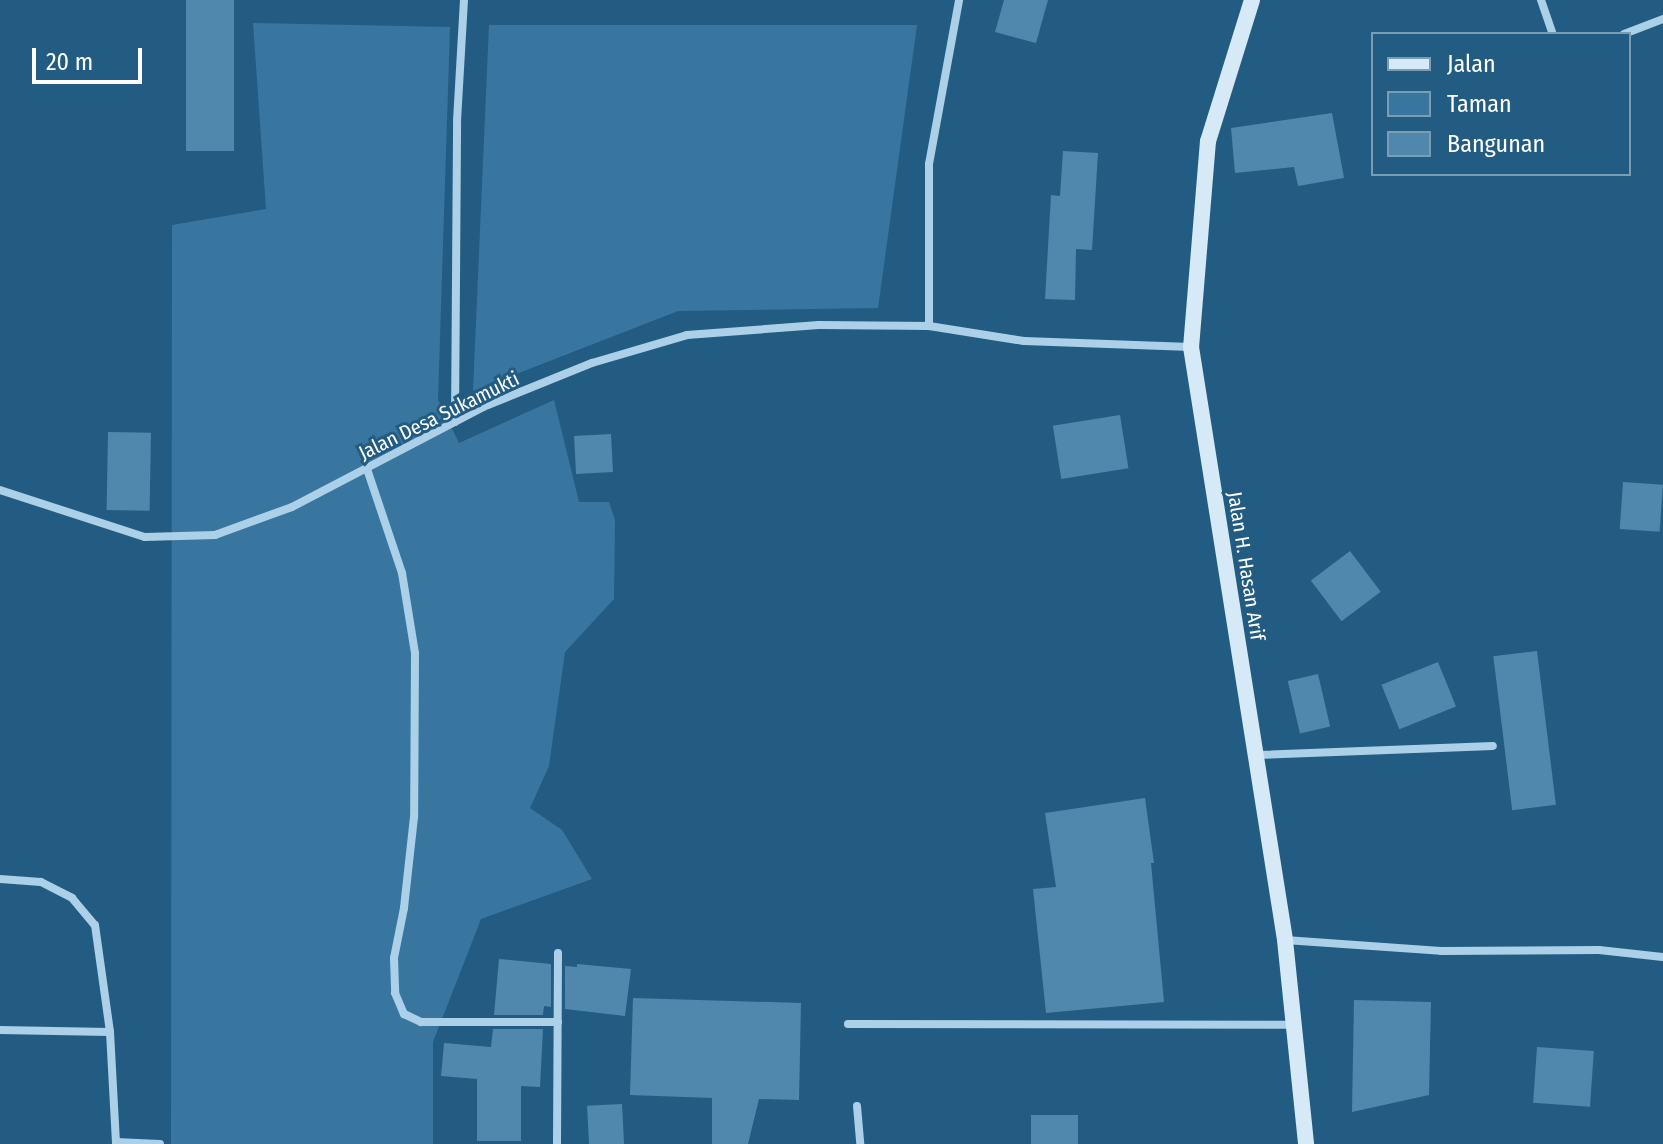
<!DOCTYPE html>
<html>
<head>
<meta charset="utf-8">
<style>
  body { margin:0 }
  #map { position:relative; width:1663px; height:1144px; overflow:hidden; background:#235c82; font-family:"Fira Sans Condensed",sans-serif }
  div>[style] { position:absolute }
  .green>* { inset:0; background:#3876a0 }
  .building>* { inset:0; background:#5087ac; transform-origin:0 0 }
  .minor>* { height:8px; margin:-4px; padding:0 4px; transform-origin:4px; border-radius:4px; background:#abd0e8 }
  .secondary>* { height:16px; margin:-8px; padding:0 8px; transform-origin:8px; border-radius:8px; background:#d5e9f6 }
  span { translate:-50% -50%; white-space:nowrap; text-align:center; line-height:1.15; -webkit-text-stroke:6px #235c82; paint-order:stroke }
  .street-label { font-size:20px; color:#fff }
  .legend { position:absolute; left:1371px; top:32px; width:260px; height:144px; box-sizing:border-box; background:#235c82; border:2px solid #7b9db4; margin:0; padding:10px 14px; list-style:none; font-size:24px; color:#fff }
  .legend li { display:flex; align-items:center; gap:16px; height:40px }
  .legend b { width:40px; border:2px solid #7b9db4 }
  .scale { position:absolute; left:32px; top:48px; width:110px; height:36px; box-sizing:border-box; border:4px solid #fff; border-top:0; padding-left:10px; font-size:24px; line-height:28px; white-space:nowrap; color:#fff; -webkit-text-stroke:6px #235c82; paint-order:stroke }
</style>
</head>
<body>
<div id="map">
  <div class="green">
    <i style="clip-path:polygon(253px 23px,450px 27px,438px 400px,459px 443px,554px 400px,579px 502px,609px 502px,615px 520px,614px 599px,565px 652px,549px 766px,530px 808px,562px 830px,592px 879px,481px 919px,433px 1042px,433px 1144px,171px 1144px,172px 225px,266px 209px)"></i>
    <i style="clip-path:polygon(489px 25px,917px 25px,878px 308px,678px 311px,473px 391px)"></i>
  </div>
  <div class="building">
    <i style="left:186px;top:0;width:48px;height:151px"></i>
    <i style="clip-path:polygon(1004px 0,1048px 0,1036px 43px,995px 32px)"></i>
    <i style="clip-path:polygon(1332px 113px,1344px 178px,1298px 186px,1294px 167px,1235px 173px,1231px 128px)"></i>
    <i style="clip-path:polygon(1063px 151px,1098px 153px,1092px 250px,1076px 249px,1075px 300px,1045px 299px,1051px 195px,1060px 196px)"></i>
    <i style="left:1120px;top:415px;width:54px;height:68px;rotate:81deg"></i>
    <i style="left:108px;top:432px;width:43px;height:78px;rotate:1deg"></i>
    <i style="left:611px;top:434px;width:38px;height:37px;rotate:87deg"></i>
    <i style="left:1623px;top:482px;width:40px;height:47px;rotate:4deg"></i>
    <i style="left:1350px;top:551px;width:51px;height:49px;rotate:53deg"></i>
    <i style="left:1537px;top:651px;width:155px;height:44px;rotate:83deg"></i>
    <i style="left:1438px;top:662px;width:48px;height:61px;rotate:68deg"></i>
    <i style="left:1318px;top:674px;width:54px;height:31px;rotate:77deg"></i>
    <i style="clip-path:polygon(1145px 798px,1154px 863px,1151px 863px,1164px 1002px,1046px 1013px,1033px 889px,1056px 887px,1045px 813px)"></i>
    <i style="clip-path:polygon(499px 959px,551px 964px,551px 1007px,544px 1006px,543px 1015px,494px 1015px)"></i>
    <i style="clip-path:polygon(577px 964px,631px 969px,625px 1016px,565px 1009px,565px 966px,577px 967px)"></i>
    <i style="clip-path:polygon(633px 998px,801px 1003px,799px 1100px,759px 1099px,748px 1144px,712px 1144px,712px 1098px,630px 1095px)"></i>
    <i style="clip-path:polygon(1354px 1000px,1431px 1002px,1429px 1095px,1352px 1112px)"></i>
    <i style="clip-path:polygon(493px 1029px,543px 1029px,540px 1087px,521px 1086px,521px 1141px,477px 1141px,477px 1079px,441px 1076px,444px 1043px,491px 1047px)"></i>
    <i style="left:1537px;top:1047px;width:57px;height:56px;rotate:4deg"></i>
    <i style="left:622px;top:1104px;width:40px;height:35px;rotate:87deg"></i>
    <i style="left:1031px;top:1115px;width:47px;height:29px"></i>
  </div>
  <div class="minor">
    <i style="left:1541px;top:0;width:36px;rotate:71deg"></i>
    <i style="left:1624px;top:34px;width:42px;rotate:-21deg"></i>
    <i style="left:929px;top:326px;width:162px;rotate:-90deg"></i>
    <i style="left:929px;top:164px;width:167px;rotate:-79.6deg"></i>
    <i style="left:455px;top:422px;width:301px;rotate:-89.6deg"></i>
    <i style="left:457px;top:121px;width:121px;rotate:-86.7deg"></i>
    <i style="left:367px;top:469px;width:110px;rotate:71.4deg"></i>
    <i style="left:402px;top:573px;width:81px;rotate:80.8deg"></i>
    <i style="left:415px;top:653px;width:164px;rotate:90.3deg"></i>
    <i style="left:414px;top:817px;width:92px;rotate:96.3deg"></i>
    <i style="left:404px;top:908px;width:51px;rotate:101.3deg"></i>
    <i style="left:394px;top:958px;width:35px;rotate:88deg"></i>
    <i style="left:395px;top:993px;width:23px;rotate:67deg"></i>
    <i style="left:404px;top:1014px;width:19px;rotate:25deg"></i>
    <i style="left:421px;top:1022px;width:137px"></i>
    <i style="left:0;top:490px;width:152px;rotate:18deg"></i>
    <i style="left:145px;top:537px;width:70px;rotate:-1.6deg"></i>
    <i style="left:215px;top:535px;width:82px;rotate:-20deg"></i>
    <i style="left:292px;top:507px;width:216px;rotate:-27.6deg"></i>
    <i style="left:483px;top:407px;width:118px;rotate:-22deg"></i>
    <i style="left:592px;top:363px;width:99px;rotate:-16.4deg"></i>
    <i style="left:687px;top:335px;width:132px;rotate:-4.3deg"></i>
    <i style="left:819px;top:325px;width:110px;rotate:0.5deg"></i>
    <i style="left:929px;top:326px;width:96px;rotate:9deg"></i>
    <i style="left:1024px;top:341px;width:167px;rotate:2.1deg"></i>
    <i style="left:1256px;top:755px;width:237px;rotate:-2.2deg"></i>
    <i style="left:0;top:879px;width:41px;rotate:4.2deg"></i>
    <i style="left:41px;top:882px;width:35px;rotate:27deg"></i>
    <i style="left:72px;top:898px;width:35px;rotate:50deg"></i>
    <i style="left:95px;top:925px;width:108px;rotate:82deg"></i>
    <i style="left:110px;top:1032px;width:112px;rotate:86.9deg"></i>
    <i style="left:1285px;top:940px;width:156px;rotate:4deg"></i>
    <i style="left:1441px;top:951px;width:158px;rotate:-0.4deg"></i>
    <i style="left:1599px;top:950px;width:64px;rotate:6.2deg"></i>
    <i style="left:848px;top:1024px;width:445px;rotate:0.1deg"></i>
    <i style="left:0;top:1030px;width:110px;rotate:1deg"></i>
    <i style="left:857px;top:1106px;width:38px;rotate:85deg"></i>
    <i style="left:116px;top:1142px;width:44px;rotate:2.6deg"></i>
    <i style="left:557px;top:1144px;width:191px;rotate:-89.7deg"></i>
  </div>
  <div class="secondary">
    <i style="left:1252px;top:0;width:148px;rotate:107.3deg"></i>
    <i style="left:1208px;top:141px;width:207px;rotate:94.7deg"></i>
    <i style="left:1191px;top:347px;width:600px;rotate:80.99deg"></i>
    <i style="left:1285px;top:940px;width:205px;rotate:84.1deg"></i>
  </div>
  <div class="street-label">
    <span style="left:439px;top:416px;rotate:-26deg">Jalan Desa Sukamukti</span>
    <span style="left:1246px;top:566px;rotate:81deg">Jalan H. Hasan Arif</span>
  </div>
  <ul class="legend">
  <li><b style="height:10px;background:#d5e9f6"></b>Jalan</li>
  <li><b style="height:22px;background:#3876a0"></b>Taman</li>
  <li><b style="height:22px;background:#5087ac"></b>Bangunan</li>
  </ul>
  <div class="scale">20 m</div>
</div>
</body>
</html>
